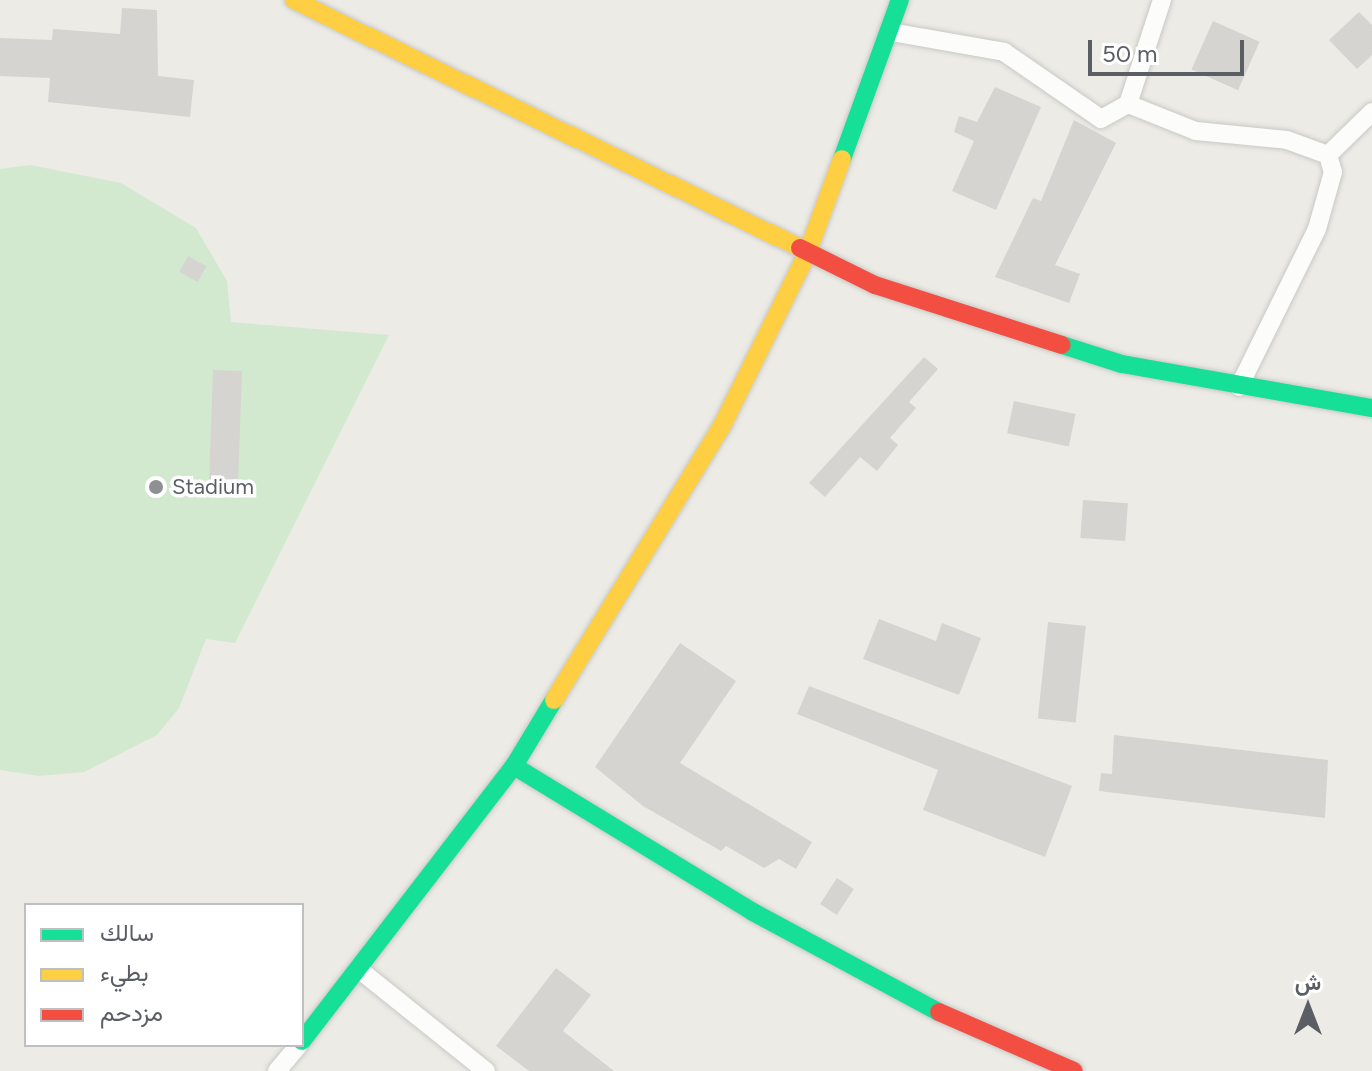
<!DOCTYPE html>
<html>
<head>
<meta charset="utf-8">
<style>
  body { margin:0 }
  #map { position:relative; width:1372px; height:1071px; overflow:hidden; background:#ecebe5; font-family:Figtree,Vazirmatn,sans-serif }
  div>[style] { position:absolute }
  .green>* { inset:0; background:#d2e9cf }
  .building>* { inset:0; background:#d6d4d0; transform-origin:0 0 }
  .roads { filter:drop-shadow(0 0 2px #c8c8c7) drop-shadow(0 0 2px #c8c8c7) }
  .street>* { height:18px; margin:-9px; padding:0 9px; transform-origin:9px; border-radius:9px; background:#fcfcfb }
  .fast>* { height:18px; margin:-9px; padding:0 9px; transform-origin:9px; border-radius:9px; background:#16e098 }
  .slow>* { height:18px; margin:-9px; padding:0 9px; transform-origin:9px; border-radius:9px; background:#ffcf43 }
  .jam>* { height:18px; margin:-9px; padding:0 9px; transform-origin:9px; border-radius:9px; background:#f24e42 }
  .dots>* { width:22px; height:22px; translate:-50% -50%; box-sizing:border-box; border:4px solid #fff; border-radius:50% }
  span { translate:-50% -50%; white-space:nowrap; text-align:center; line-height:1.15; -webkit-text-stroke:7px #fff; paint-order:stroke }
  .poi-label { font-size:22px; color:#5b5f65 }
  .left { translate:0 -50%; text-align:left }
  .legend { position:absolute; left:24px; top:903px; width:280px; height:144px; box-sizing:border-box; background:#fff; border:2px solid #bdbfc1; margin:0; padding:10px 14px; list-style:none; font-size:24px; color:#5b5f65 }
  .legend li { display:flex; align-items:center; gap:16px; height:40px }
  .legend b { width:40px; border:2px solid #bdbfc1 }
  .north { position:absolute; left:1268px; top:967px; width:80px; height:80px; -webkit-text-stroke:6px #fff; paint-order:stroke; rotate:0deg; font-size:22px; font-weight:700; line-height:32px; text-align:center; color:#5b5f65 }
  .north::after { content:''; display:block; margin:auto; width:28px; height:36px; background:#5b5f65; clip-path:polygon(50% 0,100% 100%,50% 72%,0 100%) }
  .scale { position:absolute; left:1088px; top:40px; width:156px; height:36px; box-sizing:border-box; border:4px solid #5b5f65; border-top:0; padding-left:10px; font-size:24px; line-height:28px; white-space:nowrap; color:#5b5f65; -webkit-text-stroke:6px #fff; paint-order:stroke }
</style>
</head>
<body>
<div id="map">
  <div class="green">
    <i style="clip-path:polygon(30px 165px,121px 183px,196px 228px,227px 281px,231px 322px,389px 335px,235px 643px,206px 639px,179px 708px,157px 735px,84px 772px,39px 776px,0 770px,0 169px)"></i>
  </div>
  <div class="building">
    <i style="clip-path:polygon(122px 8px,157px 10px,158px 76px,194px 80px,190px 117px,48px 102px,50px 78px,0 76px,0 38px,52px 40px,53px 29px,120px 34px)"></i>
    <i style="clip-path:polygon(1359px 12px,1372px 25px,1372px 55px,1357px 69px,1329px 40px)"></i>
    <i style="left:1213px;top:21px;width:51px;height:53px;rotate:24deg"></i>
    <i style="clip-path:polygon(995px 87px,1041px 107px,996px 210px,952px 191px,974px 141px,954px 132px,959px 116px,977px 122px)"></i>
    <i style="clip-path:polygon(1074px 120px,1116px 143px,1055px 265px,1080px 274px,1069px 303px,995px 277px,1033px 198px,1041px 201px)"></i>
    <i style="left:188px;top:256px;width:21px;height:18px;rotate:29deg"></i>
    <i style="clip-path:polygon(924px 357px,938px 369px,909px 402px,916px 408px,890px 438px,898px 445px,877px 471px,860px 457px,825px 497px,809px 483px)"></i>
    <i style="left:213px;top:370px;width:29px;height:123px;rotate:2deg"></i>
    <i style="left:1014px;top:401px;width:63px;height:33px;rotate:12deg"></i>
    <i style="left:1083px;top:500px;width:45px;height:38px;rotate:4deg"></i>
    <i style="clip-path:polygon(879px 619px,936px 641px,942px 623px,981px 638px,959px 695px,863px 659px)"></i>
    <i style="left:1048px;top:622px;width:38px;height:97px;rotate:6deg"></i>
    <i style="clip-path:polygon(680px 643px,736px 681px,680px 763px,812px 842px,796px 869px,779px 859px,764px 868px,726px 846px,721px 851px,643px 806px,595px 767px)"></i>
    <i style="clip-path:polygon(809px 686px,1072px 786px,1045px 857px,923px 810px,938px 770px,797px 714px)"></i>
    <i style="clip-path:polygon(1114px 735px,1328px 760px,1325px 818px,1099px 791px,1101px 773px,1112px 774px)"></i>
    <i style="left:837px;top:878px;width:20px;height:31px;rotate:33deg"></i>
    <i style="clip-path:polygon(556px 968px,591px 995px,563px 1031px,614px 1071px,529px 1071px,496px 1046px)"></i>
  </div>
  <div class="roads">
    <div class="street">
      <i style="left:891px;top:32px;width:115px;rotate:10deg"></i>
      <i style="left:1004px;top:52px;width:118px;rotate:34.6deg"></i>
      <i style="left:1101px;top:119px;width:31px;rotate:-29deg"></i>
      <i style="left:1128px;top:104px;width:109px;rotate:-71.9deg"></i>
      <i style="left:1128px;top:104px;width:73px;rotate:21.7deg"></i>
      <i style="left:1196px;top:131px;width:91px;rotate:5.6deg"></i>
      <i style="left:1287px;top:140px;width:44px;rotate:20.1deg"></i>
      <i style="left:1328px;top:155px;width:18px;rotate:74deg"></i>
      <i style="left:1333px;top:172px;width:59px;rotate:105.7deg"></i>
      <i style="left:1317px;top:229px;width:176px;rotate:116.3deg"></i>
      <i style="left:1328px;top:155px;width:62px;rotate:-44.3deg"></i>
      <i style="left:361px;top:971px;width:160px;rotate:38.7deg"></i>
      <i style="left:277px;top:1071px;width:34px;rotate:-50deg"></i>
    </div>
    <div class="fast">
      <i style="left:842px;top:159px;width:169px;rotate:-70deg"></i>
      <i style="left:1062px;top:345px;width:63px;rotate:17.6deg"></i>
      <i style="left:1122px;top:364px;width:254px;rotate:10deg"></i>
      <i style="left:514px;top:766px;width:280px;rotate:31.4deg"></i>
      <i style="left:753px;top:912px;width:211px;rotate:28.3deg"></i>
      <i style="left:302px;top:1041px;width:347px;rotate:-52.4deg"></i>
      <i style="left:514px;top:766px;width:77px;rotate:-58.8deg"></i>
    </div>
    <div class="slow">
      <i style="left:294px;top:0;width:564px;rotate:26.11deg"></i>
      <i style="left:554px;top:700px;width:324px;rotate:-58.5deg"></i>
      <i style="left:723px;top:424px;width:190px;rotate:-63.7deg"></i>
      <i style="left:807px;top:254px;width:101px;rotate:-69.8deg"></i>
    </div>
    <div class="jam">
      <i style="left:800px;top:248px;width:84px;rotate:26.3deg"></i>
      <i style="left:875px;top:285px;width:196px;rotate:17.8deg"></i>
      <i style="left:939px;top:1012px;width:147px;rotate:23.6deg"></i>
    </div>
  </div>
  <div class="dots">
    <i style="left:156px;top:487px;background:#8e9092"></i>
  </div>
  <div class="poi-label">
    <span class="left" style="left:172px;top:487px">Stadium</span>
  </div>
  <ul class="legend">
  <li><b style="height:10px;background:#16e098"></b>سالك</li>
  <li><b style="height:10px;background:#ffcf43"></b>بطيء</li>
  <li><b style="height:10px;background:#f24e42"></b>مزدحم</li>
  </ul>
  <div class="north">ش</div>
  <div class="scale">50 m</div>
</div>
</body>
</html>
